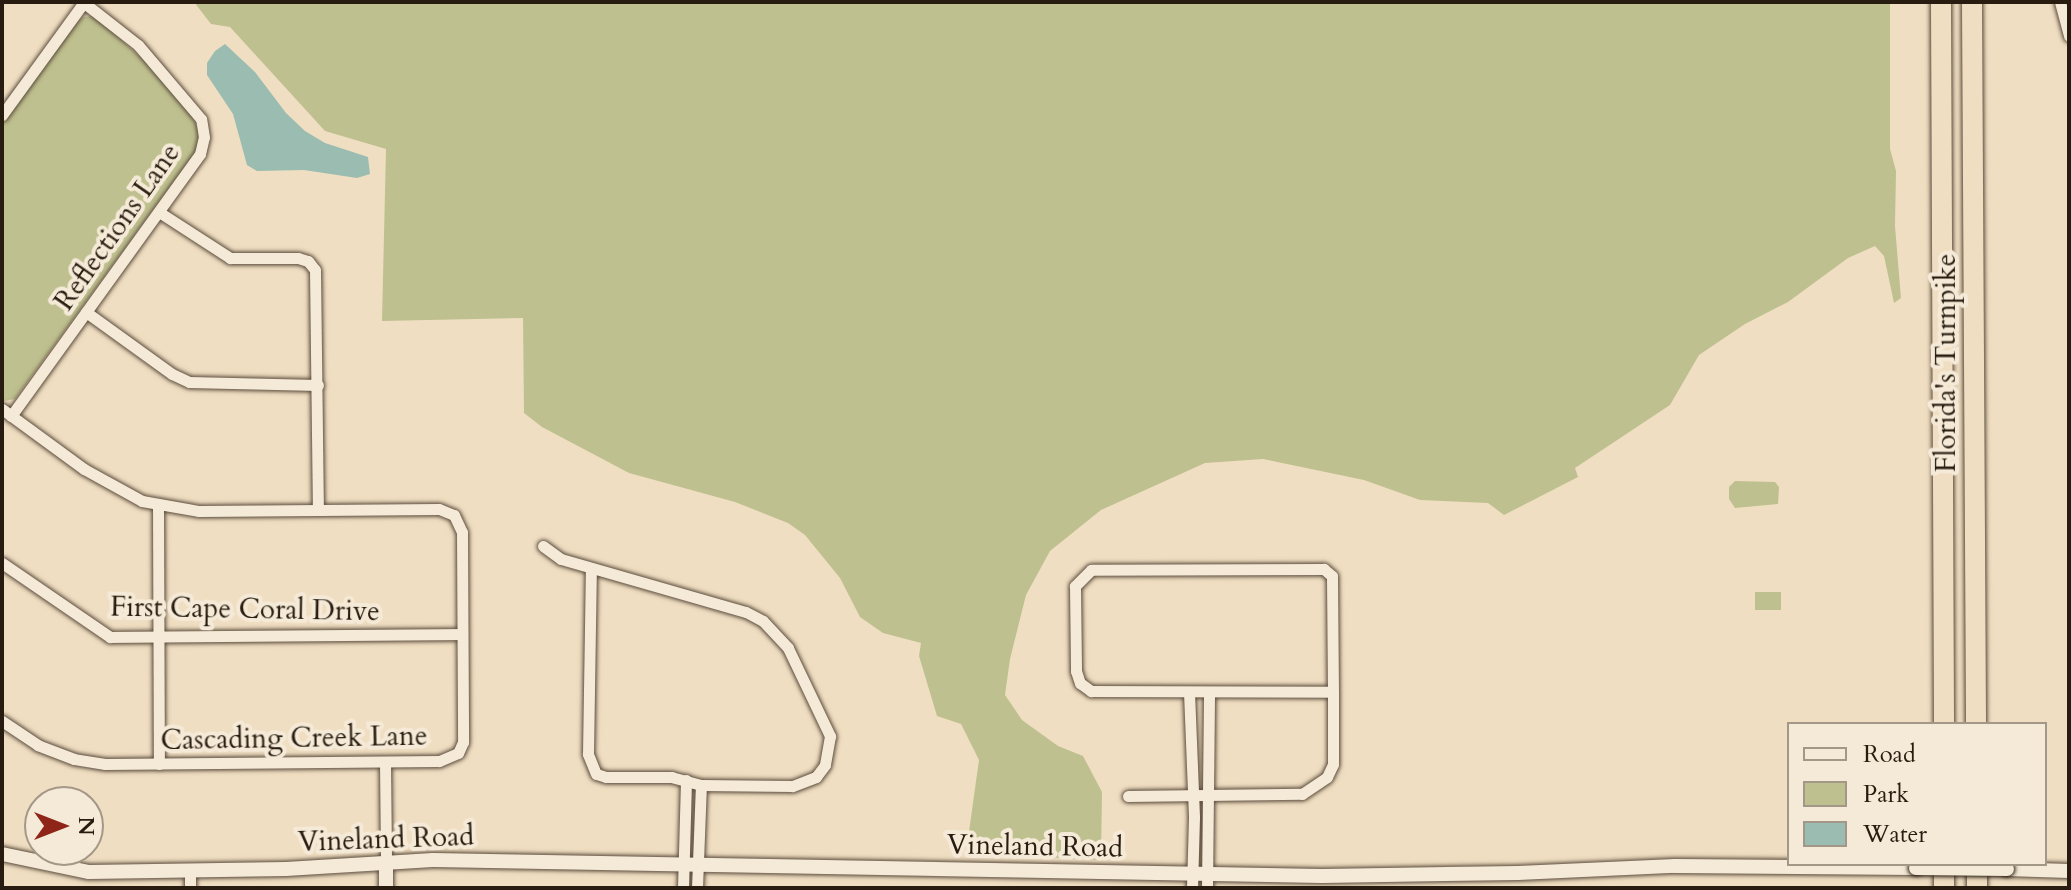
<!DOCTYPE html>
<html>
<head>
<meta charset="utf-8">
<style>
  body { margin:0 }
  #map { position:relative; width:2071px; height:890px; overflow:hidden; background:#f0dec2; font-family:Cardo,serif }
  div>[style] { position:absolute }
  .green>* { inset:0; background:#bfc08f; transform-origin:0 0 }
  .water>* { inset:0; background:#9abcb1 }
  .roads { filter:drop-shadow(0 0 2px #5a4c3c) drop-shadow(0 0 2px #5a4c3c) }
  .street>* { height:11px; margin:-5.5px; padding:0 5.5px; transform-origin:5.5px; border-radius:5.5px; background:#f5ead7 }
  .secondary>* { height:14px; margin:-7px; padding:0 7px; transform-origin:7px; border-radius:7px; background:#f5ead7 }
  .highway>* { height:20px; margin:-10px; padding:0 10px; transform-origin:10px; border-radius:10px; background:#f0dec2 }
  .bridges { filter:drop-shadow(0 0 2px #281c10) drop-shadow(0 0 2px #281c10) }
  .secondary-bridge>* { height:14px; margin:-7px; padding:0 7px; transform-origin:7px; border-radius:7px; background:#f5ead7 }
  span { translate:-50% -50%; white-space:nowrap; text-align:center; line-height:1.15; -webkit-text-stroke:8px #f5ead7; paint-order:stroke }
  .street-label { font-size:28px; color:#281c10 }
  .frame { position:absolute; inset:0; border:4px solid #281c10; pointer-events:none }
  .legend { position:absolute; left:1787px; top:722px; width:260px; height:144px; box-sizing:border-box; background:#f5ead7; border:2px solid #a39887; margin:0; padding:10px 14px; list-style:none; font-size:24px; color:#281c10 }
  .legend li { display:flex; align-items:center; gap:16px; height:40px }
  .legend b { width:40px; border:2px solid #a39887 }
  .north { position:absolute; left:24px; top:786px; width:80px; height:80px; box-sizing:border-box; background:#f5ead7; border:2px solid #a39887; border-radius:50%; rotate:90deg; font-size:22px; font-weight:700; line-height:32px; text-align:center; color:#281c10 }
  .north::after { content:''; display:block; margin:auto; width:28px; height:36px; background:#8f2418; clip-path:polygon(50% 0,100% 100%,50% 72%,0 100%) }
</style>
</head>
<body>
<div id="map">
  <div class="green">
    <i style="clip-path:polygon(194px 2px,1890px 2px,1890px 149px,1896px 171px,1895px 226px,1901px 298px,1894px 303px,1884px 256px,1875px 246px,1848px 258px,1788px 302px,1745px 324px,1699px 355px,1670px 405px,1575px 468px,1578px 477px,1504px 515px,1488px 503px,1420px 500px,1364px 480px,1263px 459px,1205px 463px,1101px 510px,1050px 551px,1026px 595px,1010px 659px,1005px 695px,1022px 720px,1058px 746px,1083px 756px,1102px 792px,1101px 860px,966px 853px,979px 760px,961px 724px,937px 716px,919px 656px,921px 643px,883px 633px,860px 617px,840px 578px,805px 535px,788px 523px,735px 502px,629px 473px,542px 427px,524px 413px,523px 318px,382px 321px,386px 149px,325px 131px,230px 27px,211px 24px)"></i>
    <i style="clip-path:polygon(94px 16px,155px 70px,191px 115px,198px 128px,198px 148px,15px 399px,4px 401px,2px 125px,75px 24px,83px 17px)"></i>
    <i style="clip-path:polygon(1735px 481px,1775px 482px,1779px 487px,1778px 504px,1735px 508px,1729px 499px,1729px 487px)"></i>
    <i style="left:1781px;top:592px;width:18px;height:26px;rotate:90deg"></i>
  </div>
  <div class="water">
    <i style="clip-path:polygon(225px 44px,255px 72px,286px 113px,305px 131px,325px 143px,368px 157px,370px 174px,357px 178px,304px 170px,257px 171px,247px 165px,233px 114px,207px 75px,207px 63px,215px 51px)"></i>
  </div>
  <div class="roads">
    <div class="street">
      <i style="left:2060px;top:2px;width:35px;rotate:75deg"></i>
      <i style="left:2px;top:115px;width:140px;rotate:-54deg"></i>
      <i style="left:159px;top:212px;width:85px;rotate:32.9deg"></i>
      <i style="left:230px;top:258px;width:68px"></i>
      <i style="left:298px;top:258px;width:10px;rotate:17deg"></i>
      <i style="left:308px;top:261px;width:11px;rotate:52deg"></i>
      <i style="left:315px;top:270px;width:240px;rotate:89.3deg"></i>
      <i style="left:86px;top:312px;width:106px;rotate:35.8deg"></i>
      <i style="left:172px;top:374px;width:19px;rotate:25deg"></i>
      <i style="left:189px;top:382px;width:129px;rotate:1.3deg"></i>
      <i style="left:2px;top:409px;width:102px;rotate:36.2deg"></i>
      <i style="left:84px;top:469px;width:66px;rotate:28.9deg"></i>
      <i style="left:142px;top:501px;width:58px;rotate:10deg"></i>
      <i style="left:199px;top:511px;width:240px;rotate:-0.5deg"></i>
      <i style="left:439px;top:509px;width:16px;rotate:22deg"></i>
      <i style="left:454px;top:515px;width:19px;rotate:65deg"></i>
      <i style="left:462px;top:532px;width:210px;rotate:89.7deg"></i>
      <i style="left:463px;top:742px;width:12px;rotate:114deg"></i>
      <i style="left:458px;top:753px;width:21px;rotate:157deg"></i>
      <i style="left:439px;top:761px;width:334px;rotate:179.5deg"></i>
      <i style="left:105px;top:764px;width:31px;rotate:-171deg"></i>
      <i style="left:74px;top:759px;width:39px;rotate:-159deg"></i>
      <i style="left:38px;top:745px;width:43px;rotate:-146.3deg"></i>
      <i style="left:11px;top:416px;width:323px;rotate:-54.2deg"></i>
      <i style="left:200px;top:154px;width:17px;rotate:-77deg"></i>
      <i style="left:204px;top:137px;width:18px;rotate:-99deg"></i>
      <i style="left:201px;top:119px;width:97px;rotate:-130.4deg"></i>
      <i style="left:138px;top:45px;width:70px;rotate:-142deg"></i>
      <i style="left:158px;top:504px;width:260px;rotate:89.8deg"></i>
      <i style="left:543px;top:546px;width:22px;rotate:36deg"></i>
      <i style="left:561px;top:559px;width:192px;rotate:16deg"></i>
      <i style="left:746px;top:612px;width:19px;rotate:28deg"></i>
      <i style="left:763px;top:621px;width:37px;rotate:47deg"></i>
      <i style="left:788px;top:648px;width:98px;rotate:64.5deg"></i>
      <i style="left:830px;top:736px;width:29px;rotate:100deg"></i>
      <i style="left:825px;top:765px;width:15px;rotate:127deg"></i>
      <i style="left:816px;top:777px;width:26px;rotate:159deg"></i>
      <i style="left:792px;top:786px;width:91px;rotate:-179.4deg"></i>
      <i style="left:701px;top:785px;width:30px;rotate:-165deg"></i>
      <i style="left:672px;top:777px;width:66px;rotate:180deg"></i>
      <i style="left:606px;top:777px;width:10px;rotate:-163deg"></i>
      <i style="left:596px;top:774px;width:22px;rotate:-112deg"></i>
      <i style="left:588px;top:754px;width:186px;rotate:-89.1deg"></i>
      <i style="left:2px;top:563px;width:131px;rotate:34.4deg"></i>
      <i style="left:110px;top:637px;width:352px;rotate:-0.5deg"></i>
      <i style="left:1189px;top:692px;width:125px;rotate:87.7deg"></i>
      <i style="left:1194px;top:817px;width:71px;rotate:91.6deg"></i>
      <i style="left:385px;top:762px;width:103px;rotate:89.4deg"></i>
      <i style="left:1128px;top:796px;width:174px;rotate:-0.7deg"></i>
      <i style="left:1302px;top:794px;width:30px;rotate:-34deg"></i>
      <i style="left:1327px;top:777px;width:14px;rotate:-65deg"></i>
      <i style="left:1333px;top:764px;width:72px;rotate:-90deg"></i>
      <i style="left:1333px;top:692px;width:116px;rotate:-90.5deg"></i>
      <i style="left:1332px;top:576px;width:11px;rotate:-139deg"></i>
      <i style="left:1324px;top:569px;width:233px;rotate:179.8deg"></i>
      <i style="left:1091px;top:570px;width:23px;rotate:135deg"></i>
      <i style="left:1075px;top:586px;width:85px;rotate:89.3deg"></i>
      <i style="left:1076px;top:671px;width:13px;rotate:72deg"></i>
      <i style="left:1080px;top:683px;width:14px;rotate:36deg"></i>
      <i style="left:1091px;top:691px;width:242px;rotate:0.2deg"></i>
      <i style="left:190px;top:871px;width:17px;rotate:90deg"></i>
      <i style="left:683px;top:888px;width:108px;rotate:-88.4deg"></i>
      <i style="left:697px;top:888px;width:103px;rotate:-87.8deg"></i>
      <i style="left:1207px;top:888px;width:196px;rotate:-89.4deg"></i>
    </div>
    <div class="secondary">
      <i style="left:2px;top:854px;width:89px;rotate:11.7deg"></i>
      <i style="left:89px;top:872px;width:197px;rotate:-0.9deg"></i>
      <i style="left:286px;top:869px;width:147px;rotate:-3.5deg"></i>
      <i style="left:433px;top:860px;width:889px;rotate:1.03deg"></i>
      <i style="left:1322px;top:876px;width:196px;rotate:-0.9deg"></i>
      <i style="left:1518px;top:873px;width:157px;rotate:-2.6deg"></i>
      <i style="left:1675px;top:866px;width:241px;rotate:0.5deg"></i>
      <i style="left:386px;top:865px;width:23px;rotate:90deg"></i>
      <i style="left:2007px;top:869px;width:62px;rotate:1.8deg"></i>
    </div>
    <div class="highway">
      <i style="left:1941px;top:2px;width:722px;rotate:89.76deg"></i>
      <i style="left:1972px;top:2px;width:722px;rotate:89.68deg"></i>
      <i style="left:1944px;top:864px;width:24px;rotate:90deg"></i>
      <i style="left:1977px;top:864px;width:24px;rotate:90deg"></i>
    </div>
  </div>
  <div class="bridges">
    <div class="secondary-bridge">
      <i style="left:1916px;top:868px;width:91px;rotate:0.6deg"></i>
    </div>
  </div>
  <div class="street-label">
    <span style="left:117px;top:227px;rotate:-55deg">Reflections Lane</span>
    <span style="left:1946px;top:363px;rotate:-90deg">Florida's Turnpike</span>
    <span style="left:245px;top:609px;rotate:1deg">First Cape Coral Drive</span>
    <span style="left:294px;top:738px;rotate:-1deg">Cascading Creek Lane</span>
    <span style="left:386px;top:839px;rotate:-2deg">Vineland Road</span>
    <span style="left:1035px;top:846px;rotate:1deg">Vineland Road</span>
  </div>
  <div class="frame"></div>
  <ul class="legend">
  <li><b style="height:10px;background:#f5ead7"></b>Road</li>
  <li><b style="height:22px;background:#bfc08f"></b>Park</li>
  <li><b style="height:22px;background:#9abcb1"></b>Water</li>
  </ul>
  <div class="north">N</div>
</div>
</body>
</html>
